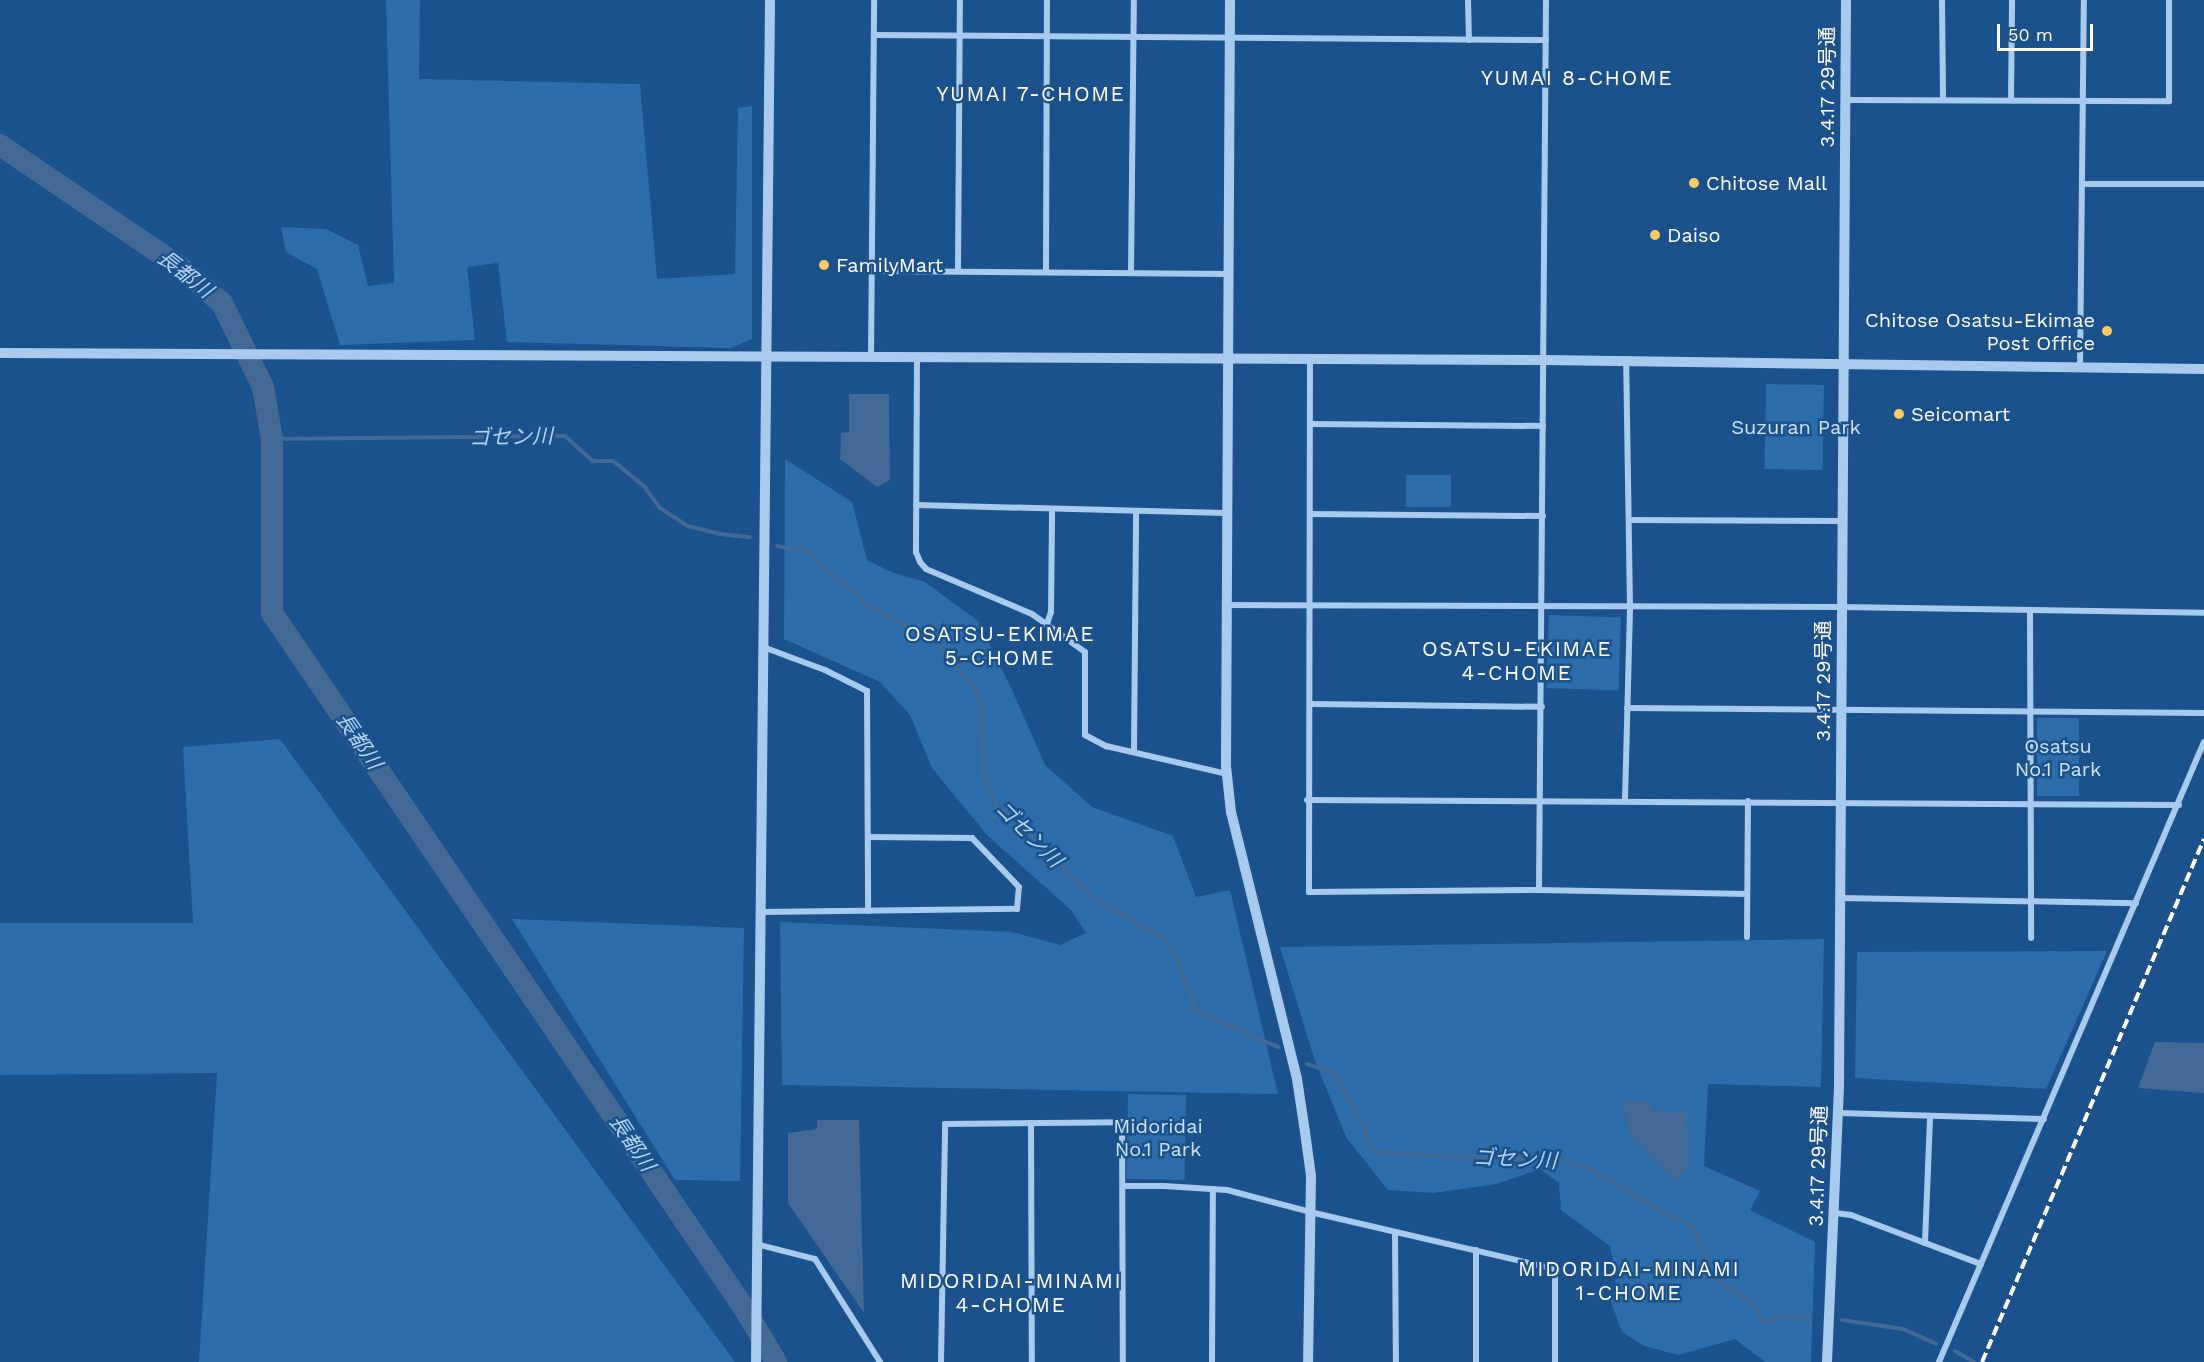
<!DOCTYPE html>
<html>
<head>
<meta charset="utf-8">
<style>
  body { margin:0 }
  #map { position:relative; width:2204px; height:1362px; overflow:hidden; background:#1b528c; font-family:"Work Sans","Noto Sans JP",sans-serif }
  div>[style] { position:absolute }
  .green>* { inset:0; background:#2e6caa; transform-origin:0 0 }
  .water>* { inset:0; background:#426a94 }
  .stream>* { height:4px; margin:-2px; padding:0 2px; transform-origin:2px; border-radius:2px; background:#426a94 }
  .river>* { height:22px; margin:-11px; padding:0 11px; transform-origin:11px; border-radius:11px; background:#426a94 }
  .minor>* { height:6px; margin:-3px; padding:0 3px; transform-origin:3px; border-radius:3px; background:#a8caed }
  .tertiary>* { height:10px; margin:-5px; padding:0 5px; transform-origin:5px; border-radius:5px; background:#a8caed }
  .rail>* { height:4px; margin-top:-2px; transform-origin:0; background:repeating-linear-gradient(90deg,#fff 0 10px,transparent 0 14.5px) }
  .dots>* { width:16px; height:16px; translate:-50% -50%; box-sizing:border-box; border:3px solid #1b528c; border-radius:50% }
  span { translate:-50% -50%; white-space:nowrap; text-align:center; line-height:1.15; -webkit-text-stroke:5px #1b528c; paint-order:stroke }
  .street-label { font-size:20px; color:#fff }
  .poi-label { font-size:20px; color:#fff }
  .left { translate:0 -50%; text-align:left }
  .right { translate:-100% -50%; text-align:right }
  .park-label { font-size:20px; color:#cde3fa }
  .neighbourhood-label { font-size:21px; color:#fff; letter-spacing:1.5px }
  .water-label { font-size:21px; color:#b3d4f4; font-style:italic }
  .scale { position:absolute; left:1997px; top:24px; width:96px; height:27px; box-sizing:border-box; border:3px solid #fff; border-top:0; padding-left:8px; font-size:18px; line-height:21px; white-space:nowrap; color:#fff; -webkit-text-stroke:4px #1b528c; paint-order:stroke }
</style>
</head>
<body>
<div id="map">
  <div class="green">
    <i style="clip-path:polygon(386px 0,420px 0,419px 79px,640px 84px,657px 279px,735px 274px,738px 108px,752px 106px,752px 339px,731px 348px,507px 342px,498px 263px,467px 267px,475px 340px,340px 345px,317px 269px,286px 252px,281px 227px,326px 229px,358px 245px,368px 286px,394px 283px)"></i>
    <i style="left:1766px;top:384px;width:58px;height:85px;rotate:1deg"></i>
    <i style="clip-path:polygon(785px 459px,852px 502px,867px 560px,891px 572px,925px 582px,978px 621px,1012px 690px,1045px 765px,1092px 807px,1173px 836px,1196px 897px,1230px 890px,1278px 1094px,782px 1085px,780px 922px,1012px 932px,1060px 945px,1086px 933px,1071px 910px,987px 835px,932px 768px,910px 715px,880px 682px,784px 639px)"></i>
    <i style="left:1406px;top:475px;width:45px;height:32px"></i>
    <i style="left:1549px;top:615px;width:72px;height:73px;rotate:2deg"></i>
    <i style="left:2037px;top:718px;width:42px;height:78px"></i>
    <i style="clip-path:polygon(280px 739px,735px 1362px,199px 1362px,217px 1073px,0 1075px,0 923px,193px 923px,183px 747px)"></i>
    <i style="clip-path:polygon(512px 919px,744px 928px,740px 1181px,675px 1180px)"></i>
    <i style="clip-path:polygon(1824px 939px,1821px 1087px,1708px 1084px,1704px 1166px,1760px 1191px,1750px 1210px,1815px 1242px,1811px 1362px,1765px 1362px,1735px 1339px,1678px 1355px,1644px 1346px,1622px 1332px,1611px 1302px,1616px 1278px,1610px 1246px,1561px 1210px,1559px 1183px,1540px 1169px,1497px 1184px,1433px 1193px,1388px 1190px,1346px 1137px,1314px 1058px,1280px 947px)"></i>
    <i style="clip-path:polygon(2107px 951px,2046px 1089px,1855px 1078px,1857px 952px)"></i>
    <i style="left:1128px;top:1094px;width:58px;height:85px;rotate:1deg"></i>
  </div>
  <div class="water">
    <i style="clip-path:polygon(849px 394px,889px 394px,890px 480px,877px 487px,840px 459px,841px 433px,849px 432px)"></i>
    <i style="clip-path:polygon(2155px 1042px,2204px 1043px,2204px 1093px,2138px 1088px)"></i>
    <i style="clip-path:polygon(1624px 1100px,1649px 1101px,1653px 1111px,1686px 1112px,1687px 1168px,1676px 1182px,1628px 1132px)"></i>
    <i style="clip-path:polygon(817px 1120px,859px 1120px,864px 1313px,788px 1203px,788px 1133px,817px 1129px)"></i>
  </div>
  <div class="stream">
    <i style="left:272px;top:439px;width:293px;rotate:-0.6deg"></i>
    <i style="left:565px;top:436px;width:38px;rotate:42deg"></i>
    <i style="left:593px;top:461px;width:20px"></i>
    <i style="left:613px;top:461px;width:40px;rotate:39deg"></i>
    <i style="left:644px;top:486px;width:27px;rotate:54deg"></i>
    <i style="left:660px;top:508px;width:33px;rotate:33deg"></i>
    <i style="left:688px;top:526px;width:32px;rotate:14deg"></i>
    <i style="left:719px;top:534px;width:31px;rotate:6deg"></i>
    <i style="left:777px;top:546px;width:33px;rotate:11deg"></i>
    <i style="left:809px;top:552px;width:18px;rotate:49deg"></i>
    <i style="left:821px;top:566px;width:65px;rotate:39.4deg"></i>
    <i style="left:871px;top:607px;width:78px;rotate:29.2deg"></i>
    <i style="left:939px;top:645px;width:56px;rotate:50.1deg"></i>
    <i style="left:975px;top:688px;width:17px;rotate:69deg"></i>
    <i style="left:981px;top:704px;width:72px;rotate:88.4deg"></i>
    <i style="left:983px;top:776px;width:32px;rotate:66deg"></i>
    <i style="left:996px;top:805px;width:52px;rotate:41.1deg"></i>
    <i style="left:1035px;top:839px;width:81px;rotate:45.5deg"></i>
    <i style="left:1092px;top:897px;width:84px;rotate:29.9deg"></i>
    <i style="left:1165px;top:939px;width:22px;rotate:58deg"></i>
    <i style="left:1177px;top:958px;width:56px;rotate:70.3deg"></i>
    <i style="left:1196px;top:1011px;width:90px;rotate:23.7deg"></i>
    <i style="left:1307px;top:1064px;width:28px;rotate:18deg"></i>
    <i style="left:1334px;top:1073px;width:60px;rotate:60.9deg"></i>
    <i style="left:1363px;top:1125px;width:19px;rotate:72deg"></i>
    <i style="left:1369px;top:1143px;width:12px;rotate:48deg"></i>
    <i style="left:1377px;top:1152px;width:93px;rotate:3.7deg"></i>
    <i style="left:1470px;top:1158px;width:90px;rotate:1.3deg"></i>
    <i style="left:1560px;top:1160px;width:32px;rotate:16deg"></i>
    <i style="left:1591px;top:1169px;width:101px;rotate:30.9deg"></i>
    <i style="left:1678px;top:1221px;width:10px;rotate:6deg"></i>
    <i style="left:1688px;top:1222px;width:15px;rotate:53deg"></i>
    <i style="left:1697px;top:1234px;width:44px;rotate:71.6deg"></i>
    <i style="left:1711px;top:1276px;width:54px;rotate:33.7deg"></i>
    <i style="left:1756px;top:1306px;width:19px;rotate:65deg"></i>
    <i style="left:1764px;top:1323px;width:23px;rotate:-18deg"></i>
    <i style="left:1786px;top:1316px;width:23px;rotate:7deg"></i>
    <i style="left:1842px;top:1320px;width:62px;rotate:8.4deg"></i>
    <i style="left:1903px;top:1329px;width:36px;rotate:24deg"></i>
    <i style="left:1955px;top:1351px;width:22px;rotate:30deg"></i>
  </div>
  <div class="river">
    <i style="left:0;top:145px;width:217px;rotate:34.1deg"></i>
    <i style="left:180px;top:267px;width:55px;rotate:40.6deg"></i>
    <i style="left:222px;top:303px;width:93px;rotate:64deg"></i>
    <i style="left:263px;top:387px;width:53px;rotate:80.2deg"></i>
    <i style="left:272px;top:439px;width:174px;rotate:90deg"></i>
    <i style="left:272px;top:613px;width:840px;rotate:55.82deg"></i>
    <i style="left:744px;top:1308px;width:63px;rotate:59.3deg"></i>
  </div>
  <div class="minor">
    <i style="left:1468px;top:0;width:40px;rotate:88.6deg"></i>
    <i style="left:1942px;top:0;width:99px;rotate:89.4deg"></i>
    <i style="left:874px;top:35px;width:672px;rotate:0.43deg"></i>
    <i style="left:1845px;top:100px;width:324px;rotate:0.2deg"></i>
    <i style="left:2169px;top:101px;width:101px;rotate:-90deg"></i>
    <i style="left:2011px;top:100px;width:100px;rotate:-89.4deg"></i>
    <i style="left:2082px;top:184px;width:122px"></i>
    <i style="left:872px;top:271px;width:356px;rotate:0.5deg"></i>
    <i style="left:958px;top:271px;width:271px;rotate:-89.6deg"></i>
    <i style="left:1046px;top:272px;width:272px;rotate:-89.8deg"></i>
    <i style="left:1131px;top:273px;width:273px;rotate:-89.4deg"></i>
    <i style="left:871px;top:358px;width:358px;rotate:-89.5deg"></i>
    <i style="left:917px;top:358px;width:194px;rotate:90.3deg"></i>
    <i style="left:916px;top:552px;width:11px;rotate:68deg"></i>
    <i style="left:920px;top:562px;width:9px;rotate:49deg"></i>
    <i style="left:926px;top:569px;width:115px;rotate:23deg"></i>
    <i style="left:1032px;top:614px;width:65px;rotate:35.6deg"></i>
    <i style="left:1085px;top:652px;width:83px;rotate:90deg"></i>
    <i style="left:1085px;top:735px;width:24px;rotate:28deg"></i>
    <i style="left:1106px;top:746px;width:124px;rotate:13deg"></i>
    <i style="left:1310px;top:361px;width:531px;rotate:90.11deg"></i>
    <i style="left:1309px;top:892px;width:230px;rotate:-0.5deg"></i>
    <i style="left:1539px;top:890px;width:208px;rotate:1.1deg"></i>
    <i style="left:2080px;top:368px;width:368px;rotate:-89.4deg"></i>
    <i style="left:1310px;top:424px;width:233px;rotate:0.5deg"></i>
    <i style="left:916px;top:505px;width:310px;rotate:1.5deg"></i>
    <i style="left:1310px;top:514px;width:233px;rotate:0.5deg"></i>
    <i style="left:1629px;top:520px;width:213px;rotate:0.3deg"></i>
    <i style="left:1227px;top:605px;width:614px;rotate:0.19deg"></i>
    <i style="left:1841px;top:607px;width:363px;rotate:0.9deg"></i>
    <i style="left:2030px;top:610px;width:328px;rotate:89.8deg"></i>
    <i style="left:1047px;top:624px;width:13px;rotate:-72deg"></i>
    <i style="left:1051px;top:612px;width:103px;rotate:-89.4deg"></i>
    <i style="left:763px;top:647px;width:66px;rotate:20.4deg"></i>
    <i style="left:825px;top:670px;width:47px;rotate:26.6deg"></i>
    <i style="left:867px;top:691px;width:220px;rotate:89.7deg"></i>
    <i style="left:1311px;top:704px;width:231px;rotate:0.7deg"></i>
    <i style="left:1627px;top:708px;width:577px;rotate:0.5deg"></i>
    <i style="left:1134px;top:752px;width:241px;rotate:-89.5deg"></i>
    <i style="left:1307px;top:800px;width:872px;rotate:0.33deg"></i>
    <i style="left:1625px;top:800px;width:193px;rotate:-88.5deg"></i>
    <i style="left:1630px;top:607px;width:244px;rotate:-90.9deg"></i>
    <i style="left:1539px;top:890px;width:890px;rotate:-89.55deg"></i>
    <i style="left:1840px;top:898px;width:296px;rotate:1deg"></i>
    <i style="left:761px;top:912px;width:256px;rotate:-0.7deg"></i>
    <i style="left:1017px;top:909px;width:22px;rotate:-85deg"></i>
    <i style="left:1019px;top:887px;width:68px;rotate:-133.8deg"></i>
    <i style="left:972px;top:838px;width:104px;rotate:-179.4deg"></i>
    <i style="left:1747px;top:937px;width:136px;rotate:-89.6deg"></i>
    <i style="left:1838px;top:1113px;width:206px;rotate:1.7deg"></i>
    <i style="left:1031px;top:1123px;width:239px;rotate:89.8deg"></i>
    <i style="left:1124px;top:1186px;width:40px"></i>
    <i style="left:1164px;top:1186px;width:63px;rotate:3.6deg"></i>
    <i style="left:1227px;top:1190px;width:86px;rotate:14.8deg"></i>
    <i style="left:1310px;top:1212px;width:252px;rotate:13.1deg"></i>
    <i style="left:1555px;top:1269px;width:93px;rotate:90deg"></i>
    <i style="left:1835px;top:1213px;width:16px;rotate:7deg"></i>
    <i style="left:1851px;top:1215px;width:139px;rotate:20.7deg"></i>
    <i style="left:1395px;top:1232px;width:130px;rotate:89.6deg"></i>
    <i style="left:1925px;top:1243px;width:127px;rotate:-87.7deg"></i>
    <i style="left:760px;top:1245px;width:57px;rotate:14.3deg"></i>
    <i style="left:815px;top:1259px;width:122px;rotate:57.7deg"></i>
    <i style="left:941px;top:1362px;width:238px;rotate:-89deg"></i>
    <i style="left:945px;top:1124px;width:177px;rotate:-0.6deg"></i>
    <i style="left:1122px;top:1122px;width:240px;rotate:89.8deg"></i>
    <i style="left:1212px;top:1362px;width:173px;rotate:-89.7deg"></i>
    <i style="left:1476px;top:1362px;width:112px;rotate:-90deg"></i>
    <i style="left:1939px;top:1362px;width:674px;rotate:-66.86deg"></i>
  </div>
  <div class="tertiary">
    <i style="left:1230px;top:0;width:766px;rotate:90.3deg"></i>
    <i style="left:1226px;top:766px;width:46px;rotate:83.8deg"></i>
    <i style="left:1231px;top:812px;width:275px;rotate:76.1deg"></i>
    <i style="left:1297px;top:1079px;width:54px;rotate:81.4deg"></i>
    <i style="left:1305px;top:1132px;width:44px;rotate:82.2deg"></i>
    <i style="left:1311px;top:1176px;width:186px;rotate:90.9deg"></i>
    <i style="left:0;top:353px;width:1543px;rotate:0.26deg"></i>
    <i style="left:1543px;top:360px;width:661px;rotate:0.78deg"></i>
    <i style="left:756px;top:1362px;width:1362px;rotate:-89.41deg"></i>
    <i style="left:1827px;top:1362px;width:277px;rotate:-87.5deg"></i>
    <i style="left:1839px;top:1085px;width:1085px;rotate:-89.63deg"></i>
  </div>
  <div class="rail">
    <i style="left:1982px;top:1362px;width:568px;rotate:-67deg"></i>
  </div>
  <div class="dots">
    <i style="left:1694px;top:183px;background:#fecb65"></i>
    <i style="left:1655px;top:235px;background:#fecb65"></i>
    <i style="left:824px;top:265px;background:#fecb65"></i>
    <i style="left:2107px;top:331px;background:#fecb65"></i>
    <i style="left:1899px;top:414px;background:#fecb65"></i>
  </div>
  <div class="street-label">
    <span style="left:1827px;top:87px;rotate:-90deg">3.4.17 29号通</span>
    <span style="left:1823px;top:681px;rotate:-90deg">3.4.17 29号通</span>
    <span style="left:1818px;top:1166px;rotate:-88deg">3.4.17 29号通</span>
  </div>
  <div class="poi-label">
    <span class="left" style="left:1706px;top:183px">Chitose Mall</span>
    <span class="left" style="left:1667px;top:235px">Daiso</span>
    <span class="left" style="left:836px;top:265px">FamilyMart</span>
    <span class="right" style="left:2095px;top:332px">Chitose Osatsu-Ekimae<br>Post Office</span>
    <span class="left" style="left:1911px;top:414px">Seicomart</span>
  </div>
  <div class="park-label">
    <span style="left:1796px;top:427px">Suzuran Park</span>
    <span style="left:2058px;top:758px">Osatsu<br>No.1 Park</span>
    <span style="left:1158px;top:1138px">Midoridai<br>No.1 Park</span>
  </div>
  <div class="neighbourhood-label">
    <span style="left:1577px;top:78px">YUMAI 8-CHOME</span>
    <span style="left:1031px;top:94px">YUMAI 7-CHOME</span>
    <span style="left:1000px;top:646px">OSATSU-EKIMAE<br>5-CHOME</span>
    <span style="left:1517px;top:661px">OSATSU-EKIMAE<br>4-CHOME</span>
    <span style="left:1629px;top:1281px">MIDORIDAI-MINAMI<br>1-CHOME</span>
    <span style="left:1011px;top:1293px">MIDORIDAI-MINAMI<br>4-CHOME</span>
  </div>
  <div class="water-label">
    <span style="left:185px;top:274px;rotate:38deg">長都川</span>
    <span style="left:511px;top:437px;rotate:-1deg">ゴセン川</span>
    <span style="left:359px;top:741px;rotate:56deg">長都川</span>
    <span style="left:1029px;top:834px;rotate:45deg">ゴセン川</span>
    <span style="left:632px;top:1143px;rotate:56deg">長都川</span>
    <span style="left:1515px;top:1159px;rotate:3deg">ゴセン川</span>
  </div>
  <div class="scale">50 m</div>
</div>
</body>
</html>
